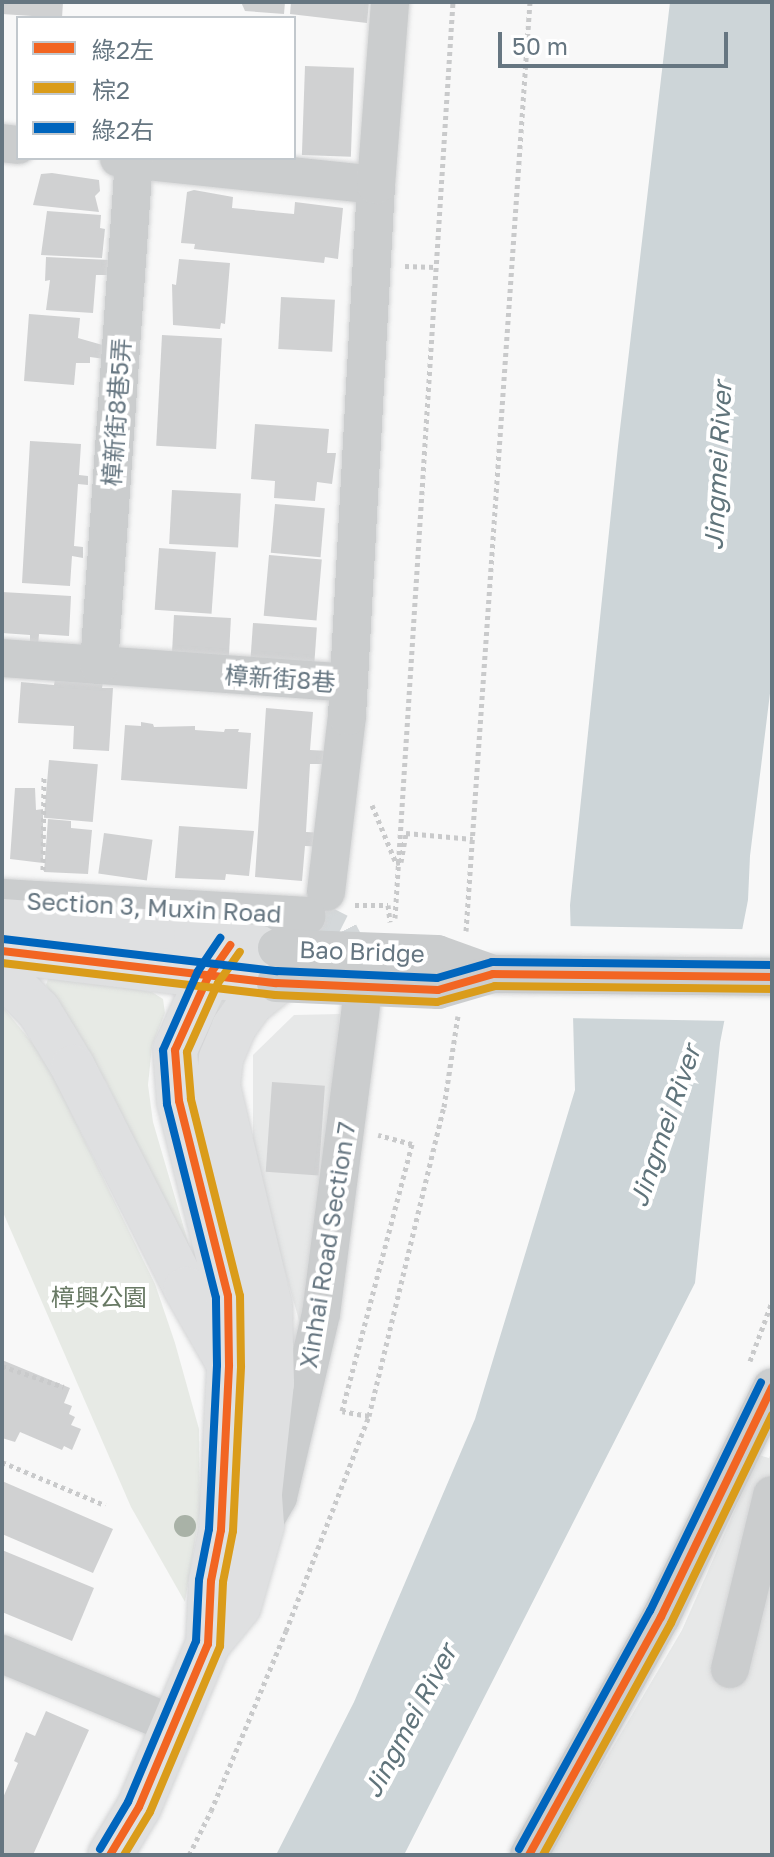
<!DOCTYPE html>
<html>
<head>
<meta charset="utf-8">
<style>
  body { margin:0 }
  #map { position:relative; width:774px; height:1857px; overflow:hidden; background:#f8f8f8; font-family:"Golos Text","Noto Sans TC",sans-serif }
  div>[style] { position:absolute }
  .built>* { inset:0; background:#e7e8e8 }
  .green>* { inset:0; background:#e7eae5 }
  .water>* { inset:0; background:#cdd5d8 }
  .pier>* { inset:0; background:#f8f8f8; transform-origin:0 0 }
  .building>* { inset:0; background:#d0d1d2; transform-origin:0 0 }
  .minor-tunnel>* { height:38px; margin-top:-19px; transform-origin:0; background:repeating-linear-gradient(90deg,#d4d8da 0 38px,transparent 0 57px) }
  .path>* { height:5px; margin-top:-2.5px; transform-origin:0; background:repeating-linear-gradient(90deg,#c9cacb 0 4px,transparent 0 8px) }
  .roads { filter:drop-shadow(0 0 2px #d4d5d6) drop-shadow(0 0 2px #d4d5d6) }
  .minor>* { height:38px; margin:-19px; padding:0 19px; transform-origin:19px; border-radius:19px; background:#cbcdce }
  .major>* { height:44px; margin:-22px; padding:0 22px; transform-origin:22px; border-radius:22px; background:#dfe0e1 }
  .minor-bridge>* { height:38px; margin:-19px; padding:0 19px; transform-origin:19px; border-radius:19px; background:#cbcdce }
  .bus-1>* { height:8px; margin:-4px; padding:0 4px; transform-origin:4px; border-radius:4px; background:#f26522 }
  .bus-2>* { height:8px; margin:-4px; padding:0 4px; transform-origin:4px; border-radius:4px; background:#da9c1a }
  .bus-3>* { height:8px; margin:-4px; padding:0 4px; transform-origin:4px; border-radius:4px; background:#0065bd }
  .trees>* { width:22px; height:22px; margin:-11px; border-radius:50%; background:#a9b2a7 }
  span { translate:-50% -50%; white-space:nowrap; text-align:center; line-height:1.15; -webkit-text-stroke:8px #fff; paint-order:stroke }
  .street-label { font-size:24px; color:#667681 }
  .park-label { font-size:24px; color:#687964 }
  .water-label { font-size:26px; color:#60747b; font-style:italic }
  .frame { position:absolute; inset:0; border:4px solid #667681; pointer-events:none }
  .legend { position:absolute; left:16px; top:16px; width:280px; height:144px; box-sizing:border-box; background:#fff; border:2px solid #c2c8cd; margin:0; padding:10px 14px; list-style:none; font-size:24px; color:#667681 }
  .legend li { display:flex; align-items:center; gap:16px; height:40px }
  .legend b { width:40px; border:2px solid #c2c8cd }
  .scale { position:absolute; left:498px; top:32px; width:230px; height:36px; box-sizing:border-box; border:4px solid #667681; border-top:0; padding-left:10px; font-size:24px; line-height:28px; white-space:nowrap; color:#667681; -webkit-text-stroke:6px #fff; paint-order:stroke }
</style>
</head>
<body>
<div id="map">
  <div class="built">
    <i style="clip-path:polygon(340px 1014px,316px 1268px,303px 1334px,253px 1161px,253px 1055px,294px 1015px)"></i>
    <i style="clip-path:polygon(772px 1451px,772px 1855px,549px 1855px,682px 1630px,759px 1455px,769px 1458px)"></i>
  </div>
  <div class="green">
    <i style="clip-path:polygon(49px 976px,152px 992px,163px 999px,165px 1013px,152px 1046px,148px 1085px,153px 1122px,195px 1266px,107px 1084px,46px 985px)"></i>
    <i style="clip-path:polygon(2px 1006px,44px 1057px,155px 1284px,175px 1343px,199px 1429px,200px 1511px,185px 1602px,131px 1507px,2px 1210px)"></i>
  </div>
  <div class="water">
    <i style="clip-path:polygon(670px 2px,772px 2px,772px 677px,750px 856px,748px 900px,720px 1043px,695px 1283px,404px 1855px,276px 1855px,354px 1702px,475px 1419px,575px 1090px,570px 905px,618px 446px)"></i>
  </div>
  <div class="pier">
    <i style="left:566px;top:926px;width:181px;height:92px;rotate:1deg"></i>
  </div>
  <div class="building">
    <i style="clip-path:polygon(2px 2px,63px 2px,62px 18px,2px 14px)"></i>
    <i style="clip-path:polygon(241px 2px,285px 2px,284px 14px,245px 11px)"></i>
    <i style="clip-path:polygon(291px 2px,369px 2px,367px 23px,290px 14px)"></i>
    <i style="left:305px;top:66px;width:49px;height:89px;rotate:2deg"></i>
    <i style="clip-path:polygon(52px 173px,99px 180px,100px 191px,95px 196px,99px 212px,33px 205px,41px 174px)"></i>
    <i style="clip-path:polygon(194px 190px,233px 197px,232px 208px,294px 214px,295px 202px,343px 208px,338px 259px,325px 257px,324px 263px,194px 249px,195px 244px,181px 243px,187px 192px)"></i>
    <i style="clip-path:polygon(47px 211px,101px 215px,100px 228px,105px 229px,102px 258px,41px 255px)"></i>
    <i style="clip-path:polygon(46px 257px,110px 260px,109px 275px,96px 275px,93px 313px,46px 310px,50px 280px,45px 281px)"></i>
    <i style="clip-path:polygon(179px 259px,230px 263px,225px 324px,221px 323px,220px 329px,173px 325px,172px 284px,176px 285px)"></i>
    <i style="left:281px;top:297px;width:54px;height:52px;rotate:3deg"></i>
    <i style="clip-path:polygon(29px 314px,80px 318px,78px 338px,106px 346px,105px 359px,90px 357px,90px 363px,76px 363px,74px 385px,24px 381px)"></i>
    <i style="left:162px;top:335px;width:60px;height:111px;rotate:3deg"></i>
    <i style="clip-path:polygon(255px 424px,329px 429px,327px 453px,336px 453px,332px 484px,317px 482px,315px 501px,274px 498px,275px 481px,251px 479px)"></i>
    <i style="clip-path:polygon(30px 441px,81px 444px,79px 475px,88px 476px,88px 485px,78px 484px,74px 546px,83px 547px,83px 558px,72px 556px,70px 586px,22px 583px)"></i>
    <i style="left:172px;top:490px;width:69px;height:54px;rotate:3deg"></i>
    <i style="left:275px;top:504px;width:50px;height:49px;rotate:5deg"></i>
    <i style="left:159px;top:548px;width:57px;height:62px;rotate:4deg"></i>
    <i style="left:269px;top:555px;width:53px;height:61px;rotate:5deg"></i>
    <i style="clip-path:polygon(2px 592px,71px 596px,69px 636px,39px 634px,38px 646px,30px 645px,30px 635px,2px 633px)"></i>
    <i style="left:174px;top:615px;width:57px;height:39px;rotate:3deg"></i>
    <i style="left:253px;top:623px;width:64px;height:38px;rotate:4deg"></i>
    <i style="clip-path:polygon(55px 679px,103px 682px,102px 688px,113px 688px,109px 751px,73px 749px,74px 726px,18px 723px,21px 682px,54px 685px)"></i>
    <i style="clip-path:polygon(266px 708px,313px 712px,310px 750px,330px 751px,329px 764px,310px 764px,306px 832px,325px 833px,324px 847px,305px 846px,302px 881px,255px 877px)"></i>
    <i style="clip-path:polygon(141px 722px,153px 724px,154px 727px,195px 726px,195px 730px,224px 732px,225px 729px,239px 729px,238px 732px,251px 733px,247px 789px,121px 780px,125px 725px,141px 726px)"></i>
    <i style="left:49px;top:760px;width:49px;height:58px;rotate:5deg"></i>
    <i style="clip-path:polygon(15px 788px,35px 788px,36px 810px,43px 809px,43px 863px,10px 859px)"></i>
    <i style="clip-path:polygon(48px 819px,71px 821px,71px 828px,92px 830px,88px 874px,44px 872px)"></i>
    <i style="clip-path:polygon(179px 826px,254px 831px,249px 876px,226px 874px,225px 880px,175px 878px)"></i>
    <i style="left:104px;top:833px;width:49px;height:41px;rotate:8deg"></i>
    <i style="left:272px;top:1082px;width:53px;height:90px;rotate:4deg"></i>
    <i style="clip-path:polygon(2px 1360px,70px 1388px,64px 1403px,72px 1406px,69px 1414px,75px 1417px,71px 1425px,81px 1429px,72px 1450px,64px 1446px,62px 1450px,20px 1432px,15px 1442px,2px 1438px)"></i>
    <i style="clip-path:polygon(2px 1481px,113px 1529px,93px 1573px,2px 1534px)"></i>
    <i style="clip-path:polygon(2px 1550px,94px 1588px,72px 1641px,2px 1612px)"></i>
    <i style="clip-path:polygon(46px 1711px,89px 1730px,33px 1855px,2px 1855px,2px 1800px,18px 1763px,14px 1761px,26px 1732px,35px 1736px)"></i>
  </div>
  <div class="minor-tunnel">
    <i style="left:306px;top:916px;width:37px;rotate:27deg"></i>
    <i style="left:339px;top:933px;width:35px;rotate:63deg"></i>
    <i style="left:355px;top:964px;width:13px;rotate:86deg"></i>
  </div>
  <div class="path">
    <i style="left:405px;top:266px;width:30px;rotate:2deg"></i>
    <i style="left:372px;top:805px;width:63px;rotate:67.5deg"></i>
    <i style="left:396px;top:863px;width:5px;rotate:-11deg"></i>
    <i style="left:401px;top:862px;width:29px;rotate:-80deg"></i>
    <i style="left:406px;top:833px;width:67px;rotate:5.1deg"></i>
    <i style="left:43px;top:870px;width:94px;rotate:-89.4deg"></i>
    <i style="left:355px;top:905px;width:33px"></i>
    <i style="left:388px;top:905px;width:17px;rotate:83deg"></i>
    <i style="left:395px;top:918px;width:918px;rotate:-86.38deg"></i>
    <i style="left:466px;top:931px;width:931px;rotate:-86.06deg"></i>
    <i style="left:750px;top:1361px;width:63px;rotate:-69.6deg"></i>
    <i style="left:2px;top:1366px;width:65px;rotate:18.7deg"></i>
    <i style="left:369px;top:1416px;width:27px;rotate:-170deg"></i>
    <i style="left:342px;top:1411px;width:276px;rotate:-75.3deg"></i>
    <i style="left:412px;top:1144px;width:35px;rotate:-165deg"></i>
    <i style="left:2px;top:1462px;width:112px;rotate:22.7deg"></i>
    <i style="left:189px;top:1855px;width:49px;rotate:-63.4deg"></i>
    <i style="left:211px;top:1811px;width:195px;rotate:-67.4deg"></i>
    <i style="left:286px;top:1631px;width:230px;rotate:-68.9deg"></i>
    <i style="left:369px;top:1416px;width:318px;rotate:-76.4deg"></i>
    <i style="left:444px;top:1107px;width:92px;rotate:-81.3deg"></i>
  </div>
  <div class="roads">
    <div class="minor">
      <i style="left:2px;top:143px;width:16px;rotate:7deg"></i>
      <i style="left:119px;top:158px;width:258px;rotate:6deg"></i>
      <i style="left:2px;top:658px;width:347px;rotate:4.1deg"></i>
      <i style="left:99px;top:665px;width:506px;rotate:-86.04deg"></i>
      <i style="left:326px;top:892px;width:177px;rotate:-83.2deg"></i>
      <i style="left:347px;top:716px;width:532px;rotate:-86.87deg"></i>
      <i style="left:376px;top:185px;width:184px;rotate:-85.6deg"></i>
      <i style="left:2px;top:898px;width:305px;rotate:3.4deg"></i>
      <i style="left:493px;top:974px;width:279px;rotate:0.6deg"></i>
      <i style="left:267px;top:1516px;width:22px;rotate:-60deg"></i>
      <i style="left:278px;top:1497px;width:188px;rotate:-76.8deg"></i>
      <i style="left:321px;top:1314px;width:310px;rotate:-82.6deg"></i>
      <i style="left:2px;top:1654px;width:186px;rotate:22.4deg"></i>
      <i style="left:730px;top:1669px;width:179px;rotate:-76.4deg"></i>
      <i style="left:529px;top:1855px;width:272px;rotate:-61deg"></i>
      <i style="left:661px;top:1617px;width:255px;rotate:-64.2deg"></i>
    </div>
    <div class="major">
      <i style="left:2px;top:921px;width:195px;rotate:4.1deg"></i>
      <i style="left:196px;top:935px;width:35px;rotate:16deg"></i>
      <i style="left:230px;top:945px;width:28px;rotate:4deg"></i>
      <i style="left:2px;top:951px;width:234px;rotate:6.9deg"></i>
      <i style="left:2px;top:974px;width:52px;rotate:45deg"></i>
      <i style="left:39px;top:1011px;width:66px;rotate:58.7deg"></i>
      <i style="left:73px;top:1067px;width:249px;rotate:63deg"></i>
      <i style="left:186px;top:1289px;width:83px;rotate:60.3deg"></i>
      <i style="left:208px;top:1644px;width:63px;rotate:-87.3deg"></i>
      <i style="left:211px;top:1581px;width:52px;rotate:-78.9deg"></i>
      <i style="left:221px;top:1530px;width:165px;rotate:-87.2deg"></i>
      <i style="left:229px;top:1365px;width:69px;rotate:-90.8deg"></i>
      <i style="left:228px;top:1296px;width:201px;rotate:-104.1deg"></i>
      <i style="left:179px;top:1101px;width:51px;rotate:-94.5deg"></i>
      <i style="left:175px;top:1050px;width:80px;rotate:-65.7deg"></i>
      <i style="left:208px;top:977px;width:39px;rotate:-55deg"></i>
      <i style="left:110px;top:1855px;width:56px;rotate:-58.9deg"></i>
      <i style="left:139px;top:1807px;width:177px;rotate:-67.1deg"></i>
      <i style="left:208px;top:1644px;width:49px;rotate:-50.8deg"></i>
      <i style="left:239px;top:1606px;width:84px;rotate:-74.1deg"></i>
      <i style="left:262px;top:1525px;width:32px;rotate:-94deg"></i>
      <i style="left:260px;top:1493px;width:111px;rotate:-83.8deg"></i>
      <i style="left:272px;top:1383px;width:78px;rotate:-91.5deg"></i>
      <i style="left:270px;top:1305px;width:225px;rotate:-103.4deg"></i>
      <i style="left:218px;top:1086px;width:28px;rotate:-84deg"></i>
      <i style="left:221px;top:1058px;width:34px;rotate:-67deg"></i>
      <i style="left:234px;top:1027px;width:28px;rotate:-55deg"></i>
      <i style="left:250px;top:1004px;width:33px;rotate:-39deg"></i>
    </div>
  </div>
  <div class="minor-bridge">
    <i style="left:277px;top:948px;width:160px;rotate:2.1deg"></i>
    <i style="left:437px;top:954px;width:59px;rotate:19.7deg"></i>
    <i style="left:276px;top:983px;width:162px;rotate:2.5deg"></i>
    <i style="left:438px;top:990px;width:57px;rotate:-16.2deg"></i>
  </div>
  <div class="bus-1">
    <i style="left:2px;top:951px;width:276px;rotate:6.7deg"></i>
    <i style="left:276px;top:983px;width:162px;rotate:2.5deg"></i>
    <i style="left:438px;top:990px;width:57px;rotate:-16.2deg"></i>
    <i style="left:493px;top:974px;width:279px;rotate:0.6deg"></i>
    <i style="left:110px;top:1855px;width:56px;rotate:-58.9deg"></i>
    <i style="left:139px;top:1807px;width:177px;rotate:-67.1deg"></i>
    <i style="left:208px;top:1644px;width:63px;rotate:-87.3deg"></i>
    <i style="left:211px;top:1581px;width:52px;rotate:-78.9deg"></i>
    <i style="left:221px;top:1530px;width:165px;rotate:-87.2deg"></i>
    <i style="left:229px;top:1365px;width:69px;rotate:-90.8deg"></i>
    <i style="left:228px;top:1296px;width:201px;rotate:-104.1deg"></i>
    <i style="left:179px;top:1101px;width:51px;rotate:-94.5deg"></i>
    <i style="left:175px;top:1050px;width:80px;rotate:-65.7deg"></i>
    <i style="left:208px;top:977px;width:39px;rotate:-55deg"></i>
    <i style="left:529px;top:1855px;width:272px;rotate:-61deg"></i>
    <i style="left:661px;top:1617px;width:255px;rotate:-64.2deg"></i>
  </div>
  <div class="bus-2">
    <i style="left:2px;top:963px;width:275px;rotate:6.7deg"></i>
    <i style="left:275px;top:995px;width:162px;rotate:2.5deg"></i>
    <i style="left:437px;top:1002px;width:60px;rotate:-15.4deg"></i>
    <i style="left:495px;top:986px;width:277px;rotate:0.6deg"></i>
    <i style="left:124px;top:1855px;width:50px;rotate:-58.8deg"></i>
    <i style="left:150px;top:1812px;width:180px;rotate:-67.1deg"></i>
    <i style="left:220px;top:1646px;width:64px;rotate:-87.3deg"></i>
    <i style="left:223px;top:1582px;width:52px;rotate:-78.9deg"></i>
    <i style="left:233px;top:1531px;width:165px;rotate:-87.2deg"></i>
    <i style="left:241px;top:1366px;width:70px;rotate:-90.8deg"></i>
    <i style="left:240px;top:1296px;width:203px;rotate:-104deg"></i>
    <i style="left:191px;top:1099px;width:47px;rotate:-94.9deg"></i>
    <i style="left:187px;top:1052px;width:76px;rotate:-65.8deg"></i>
    <i style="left:218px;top:983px;width:38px;rotate:-55deg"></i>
    <i style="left:543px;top:1855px;width:265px;rotate:-61.1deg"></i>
    <i style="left:671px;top:1623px;width:231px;rotate:-64.1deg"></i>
  </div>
  <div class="bus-3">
    <i style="left:3px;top:939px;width:276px;rotate:6.7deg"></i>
    <i style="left:277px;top:971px;width:160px;rotate:2.5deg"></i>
    <i style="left:437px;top:978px;width:57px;rotate:-16.2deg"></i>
    <i style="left:492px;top:962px;width:280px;rotate:0.6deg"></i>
    <i style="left:100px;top:1849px;width:55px;rotate:-59.2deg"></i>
    <i style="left:128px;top:1802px;width:175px;rotate:-67.1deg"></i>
    <i style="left:196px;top:1641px;width:61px;rotate:-87.2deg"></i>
    <i style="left:199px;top:1580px;width:52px;rotate:-78.9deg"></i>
    <i style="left:209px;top:1529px;width:164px;rotate:-87.2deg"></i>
    <i style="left:217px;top:1365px;width:67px;rotate:-90.9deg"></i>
    <i style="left:216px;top:1298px;width:200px;rotate:-104.2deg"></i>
    <i style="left:167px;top:1104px;width:54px;rotate:-94.2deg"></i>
    <i style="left:163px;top:1050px;width:86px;rotate:-66.1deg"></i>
    <i style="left:198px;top:971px;width:40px;rotate:-56deg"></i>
    <i style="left:519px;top:1849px;width:272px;rotate:-61.2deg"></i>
    <i style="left:650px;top:1611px;width:254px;rotate:-64.1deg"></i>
  </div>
  <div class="trees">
    <i style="left:185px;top:1526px"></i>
  </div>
  <div class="street-label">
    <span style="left:116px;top:412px;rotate:-86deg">樟新街8巷5弄</span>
    <span style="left:280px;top:678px;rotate:4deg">樟新街8巷</span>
    <span style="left:154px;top:907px;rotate:3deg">Section 3, Muxin Road</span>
    <span style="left:362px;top:951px;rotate:2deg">Bao Bridge</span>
    <span style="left:327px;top:1245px;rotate:-81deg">Xinhai Road Section 7</span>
  </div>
  <div class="park-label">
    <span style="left:99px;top:1297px">樟興公園</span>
  </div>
  <div class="water-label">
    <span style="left:718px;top:466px;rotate:-87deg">Jingmei River</span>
    <span style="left:665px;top:1126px;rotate:-71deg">Jingmei River</span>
    <span style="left:410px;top:1721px;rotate:-62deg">Jingmei River</span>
  </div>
  <div class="frame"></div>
  <ul class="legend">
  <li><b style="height:10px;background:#f26522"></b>綠2左</li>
  <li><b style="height:10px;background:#da9c1a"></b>棕2</li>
  <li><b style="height:10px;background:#0065bd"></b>綠2右</li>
  </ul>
  <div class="scale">50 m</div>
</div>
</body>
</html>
